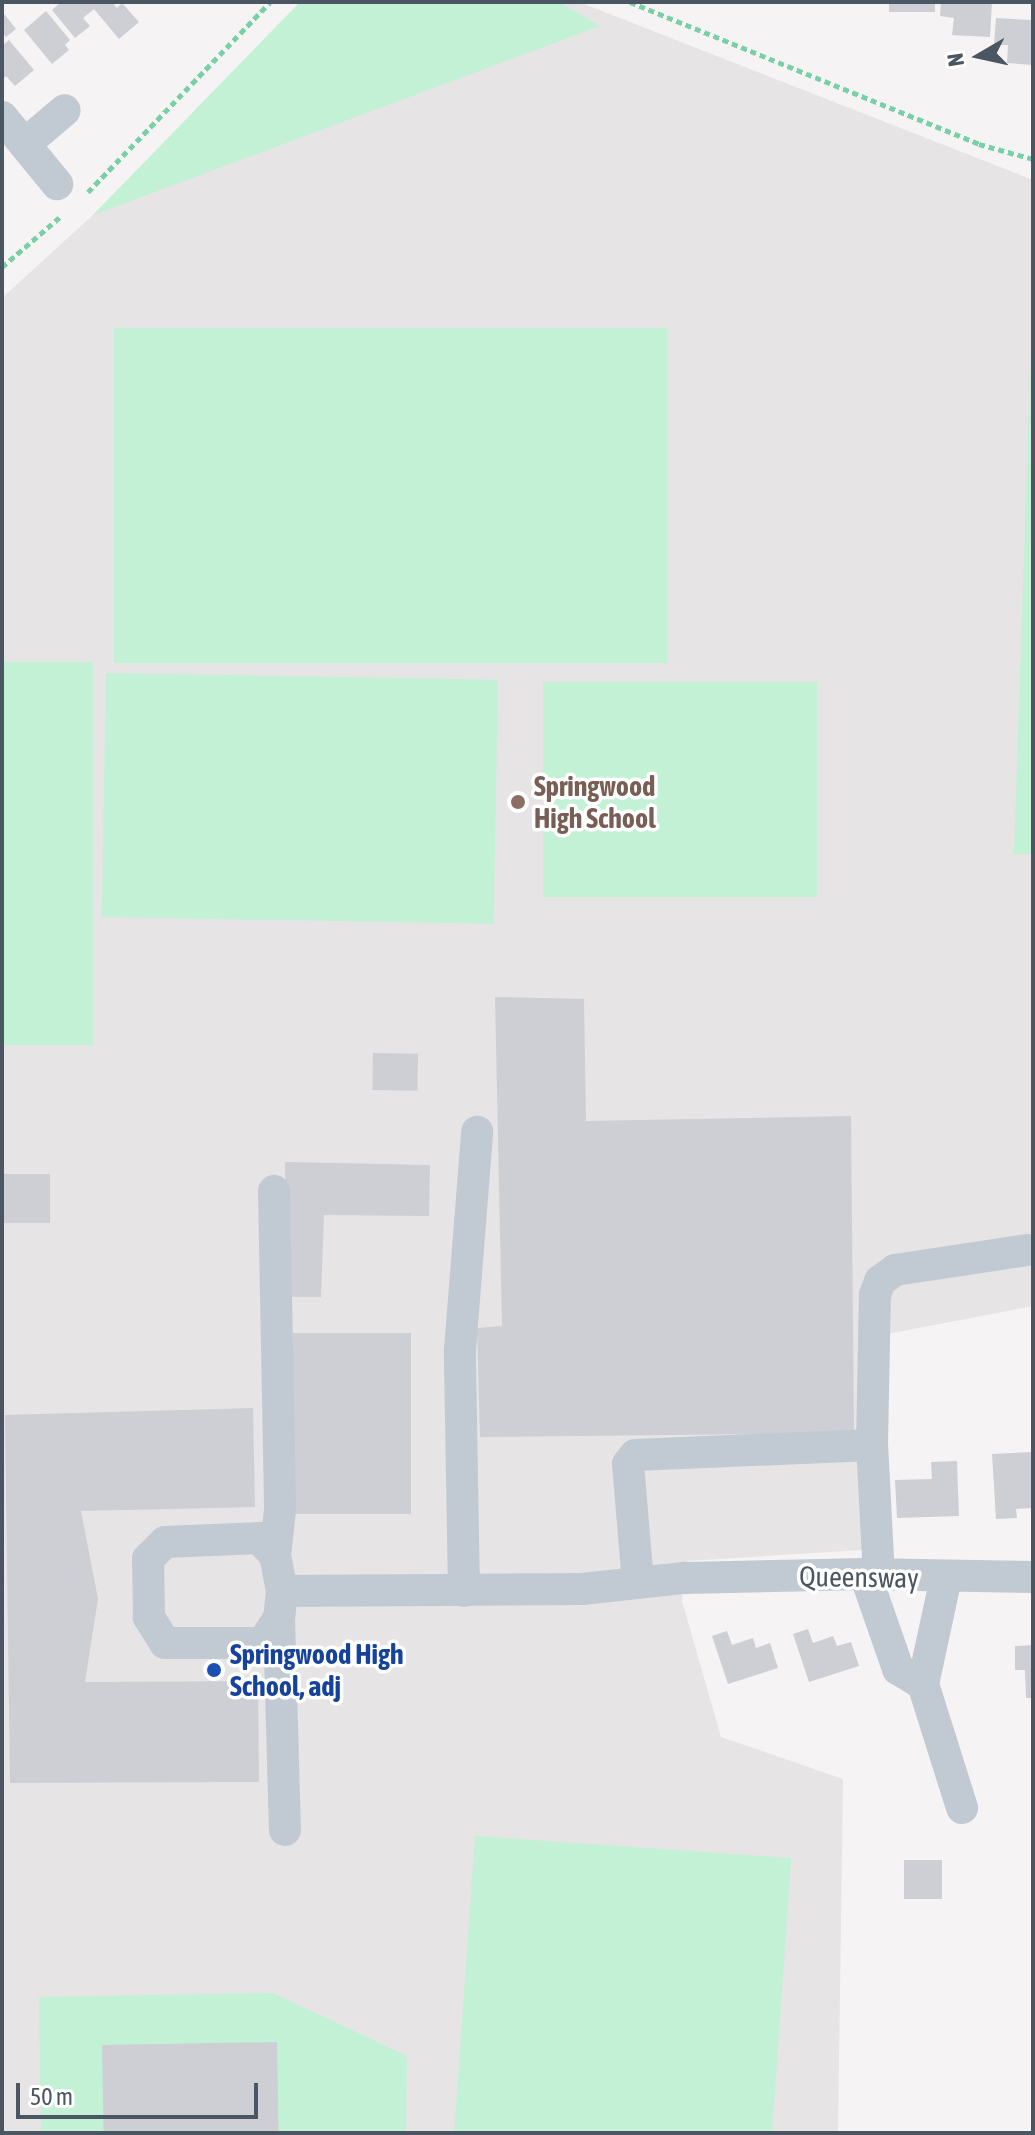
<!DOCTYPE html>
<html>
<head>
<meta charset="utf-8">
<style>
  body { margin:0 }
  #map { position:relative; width:1035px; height:2135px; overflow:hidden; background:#f5f3f3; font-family:"Asap Condensed",sans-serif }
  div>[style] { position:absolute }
  .education>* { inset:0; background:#e6e4e5 }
  .green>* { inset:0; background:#c3f1d5; transform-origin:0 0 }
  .building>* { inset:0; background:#cdcfd5; transform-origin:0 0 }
  .path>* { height:5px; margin-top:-2.5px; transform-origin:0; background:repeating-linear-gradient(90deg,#7ad0a6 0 6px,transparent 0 10px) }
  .minor>* { height:32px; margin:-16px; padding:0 16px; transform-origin:16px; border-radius:16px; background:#c1cad2 }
  .dots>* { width:22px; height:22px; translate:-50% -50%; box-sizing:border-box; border:4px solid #fff; border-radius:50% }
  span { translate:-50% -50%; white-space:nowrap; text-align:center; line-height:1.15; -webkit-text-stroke:7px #fff; paint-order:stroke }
  .education-label { font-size:28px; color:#785e54; font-weight:700 }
  .left { translate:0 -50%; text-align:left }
  .street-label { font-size:28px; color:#4a5661 }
  .transit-label { font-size:28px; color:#164399; font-weight:700 }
  .frame { position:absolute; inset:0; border:4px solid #4a5661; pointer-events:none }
  .north { position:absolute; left:939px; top:16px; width:80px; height:80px; -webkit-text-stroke:6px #fff; paint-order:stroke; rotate:261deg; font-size:22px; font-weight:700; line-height:32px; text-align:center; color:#4a5661 }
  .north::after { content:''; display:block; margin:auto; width:28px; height:36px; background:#4a5661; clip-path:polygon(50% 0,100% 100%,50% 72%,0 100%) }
  .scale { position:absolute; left:16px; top:2083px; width:242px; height:36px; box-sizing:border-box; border:4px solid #4a5661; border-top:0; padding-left:10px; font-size:24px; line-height:28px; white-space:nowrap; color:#4a5661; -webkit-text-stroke:6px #fff; paint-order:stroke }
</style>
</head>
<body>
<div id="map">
  <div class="education">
    <i style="clip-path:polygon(302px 2px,579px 2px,1033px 180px,1033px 1306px,882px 1335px,879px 1549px,687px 1561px,684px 1578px,682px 1601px,721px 1737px,843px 1779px,838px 2133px,2px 2133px,2px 298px,93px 215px)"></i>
  </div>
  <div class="green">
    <i style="clip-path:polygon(300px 2px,559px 2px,600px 26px,93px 215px)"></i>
    <i style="clip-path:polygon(1033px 289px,1033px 854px,1014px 854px)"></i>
    <i style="left:114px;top:328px;width:553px;height:335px"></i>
    <i style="left:93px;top:662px;width:383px;height:91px;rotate:90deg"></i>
    <i style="left:106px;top:673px;width:392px;height:244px;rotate:1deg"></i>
    <i style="left:817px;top:682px;width:215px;height:274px;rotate:90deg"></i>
    <i style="left:475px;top:1836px;width:317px;height:298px;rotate:4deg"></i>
    <i style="clip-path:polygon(273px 1993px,407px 2056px,406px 2133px,41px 2133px,39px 1997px)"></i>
  </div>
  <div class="building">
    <i style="clip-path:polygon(61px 2px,112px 2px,117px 8px,122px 3px,139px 22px,119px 39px,94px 9px,83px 18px,90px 26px,75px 38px,52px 10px)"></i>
    <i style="left:889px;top:2px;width:46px;height:10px"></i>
    <i style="clip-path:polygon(941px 2px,992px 2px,990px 37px,952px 35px,954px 18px,940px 16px)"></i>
    <i style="clip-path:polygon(2px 11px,16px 29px,6px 37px,2px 32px)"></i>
    <i style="clip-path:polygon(46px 11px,70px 40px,65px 45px,69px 50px,52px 64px,24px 30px)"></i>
    <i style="clip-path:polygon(996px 18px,1031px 20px,1033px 65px,1007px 63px,1008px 45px,994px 45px)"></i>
    <i style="clip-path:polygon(9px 40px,34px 70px,15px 86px,6px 76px,2px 80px,2px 46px)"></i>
    <i style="clip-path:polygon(495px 997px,584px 999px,586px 1121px,851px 1116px,854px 1433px,480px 1437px,477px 1328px,502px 1326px)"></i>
    <i style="left:373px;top:1053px;width:45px;height:37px;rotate:1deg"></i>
    <i style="clip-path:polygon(285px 1162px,430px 1165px,429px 1216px,324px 1215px,321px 1297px,287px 1297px)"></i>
    <i style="left:2px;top:1174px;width:48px;height:49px"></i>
    <i style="left:293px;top:1333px;width:118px;height:181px"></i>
    <i style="clip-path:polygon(253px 1408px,255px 1507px,81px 1511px,98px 1599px,85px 1682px,258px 1681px,259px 1782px,10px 1783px,5px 1415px)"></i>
    <i style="clip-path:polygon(1033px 1452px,1033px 1508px,1016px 1509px,1017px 1518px,996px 1519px,992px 1454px)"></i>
    <i style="clip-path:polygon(957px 1461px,959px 1516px,897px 1518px,895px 1480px,932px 1479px,931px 1462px)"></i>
    <i style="clip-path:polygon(808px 1629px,813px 1643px,833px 1636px,837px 1646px,851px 1642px,859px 1666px,809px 1682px,793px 1634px)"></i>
    <i style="clip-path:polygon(727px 1631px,732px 1645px,753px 1638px,756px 1648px,770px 1643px,778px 1668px,728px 1684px,712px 1636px)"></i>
    <i style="clip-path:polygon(1033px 1645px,1033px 1698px,1026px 1698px,1025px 1670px,1015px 1670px,1015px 1646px)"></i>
    <i style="left:904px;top:1860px;width:38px;height:39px"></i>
    <i style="left:277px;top:2042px;width:91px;height:175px;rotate:89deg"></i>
  </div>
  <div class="path">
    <i style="left:630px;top:2px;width:377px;rotate:22.1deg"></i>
    <i style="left:979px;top:144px;width:56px;rotate:15.5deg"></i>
    <i style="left:88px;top:192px;width:263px;rotate:-46.2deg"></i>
    <i style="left:2px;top:267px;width:77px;rotate:-40.8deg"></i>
  </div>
  <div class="minor">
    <i style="left:2px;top:117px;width:87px;rotate:50.6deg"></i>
    <i style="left:25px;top:144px;width:52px;rotate:-40.4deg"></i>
    <i style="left:274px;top:1191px;width:319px;rotate:88.9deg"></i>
    <i style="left:280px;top:1510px;width:45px;rotate:96.3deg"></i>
    <i style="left:259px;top:1538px;width:23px;rotate:47deg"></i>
    <i style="left:275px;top:1555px;width:37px;rotate:79deg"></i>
    <i style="left:282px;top:1591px;width:27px;rotate:96deg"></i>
    <i style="left:279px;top:1618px;width:30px;rotate:123deg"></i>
    <i style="left:263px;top:1643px;width:98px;rotate:180deg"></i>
    <i style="left:165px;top:1643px;width:31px;rotate:-122deg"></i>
    <i style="left:149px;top:1617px;width:58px;rotate:-91deg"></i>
    <i style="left:148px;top:1559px;width:24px;rotate:-45deg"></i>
    <i style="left:165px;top:1542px;width:94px;rotate:-2.4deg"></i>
    <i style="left:865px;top:1574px;width:101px;rotate:70.8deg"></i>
    <i style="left:898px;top:1669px;width:29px;rotate:31deg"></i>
    <i style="left:923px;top:1684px;width:130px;rotate:72.5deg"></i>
    <i style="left:879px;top:1577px;width:132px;rotate:-93deg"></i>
    <i style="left:872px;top:1445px;width:150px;rotate:-88.9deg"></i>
    <i style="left:875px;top:1295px;width:15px;rotate:-70deg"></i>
    <i style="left:880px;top:1281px;width:19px;rotate:-36deg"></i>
    <i style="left:895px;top:1270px;width:134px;rotate:-8.6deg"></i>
    <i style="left:638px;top:1583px;width:119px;rotate:-94.8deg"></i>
    <i style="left:628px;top:1464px;width:11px;rotate:-52deg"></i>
    <i style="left:635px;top:1455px;width:237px;rotate:-2.4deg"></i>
    <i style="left:282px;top:1591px;width:300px;rotate:-0.4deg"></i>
    <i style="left:582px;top:1589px;width:103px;rotate:-6.2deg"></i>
    <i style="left:684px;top:1578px;width:181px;rotate:-1.3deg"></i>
    <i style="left:865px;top:1574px;width:168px;rotate:1deg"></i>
    <i style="left:464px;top:1591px;width:241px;rotate:-91deg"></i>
    <i style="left:460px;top:1350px;width:219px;rotate:-85.5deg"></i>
    <i style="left:279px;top:1618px;width:212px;rotate:88.4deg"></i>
    <i style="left:923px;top:1684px;width:108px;rotate:-77.8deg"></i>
  </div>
  <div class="dots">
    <i style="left:518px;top:802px;background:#8d6e63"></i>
    <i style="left:214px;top:1670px;background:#1a4fb4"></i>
  </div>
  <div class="education-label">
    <span class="left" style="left:534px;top:802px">Springwood<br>High School</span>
  </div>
  <div class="street-label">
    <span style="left:859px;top:1577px;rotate:1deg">Queensway</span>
  </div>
  <div class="transit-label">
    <span class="left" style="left:230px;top:1670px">Springwood High<br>School, adj</span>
  </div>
  <div class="frame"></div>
  <div class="north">N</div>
  <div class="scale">50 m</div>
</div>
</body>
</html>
